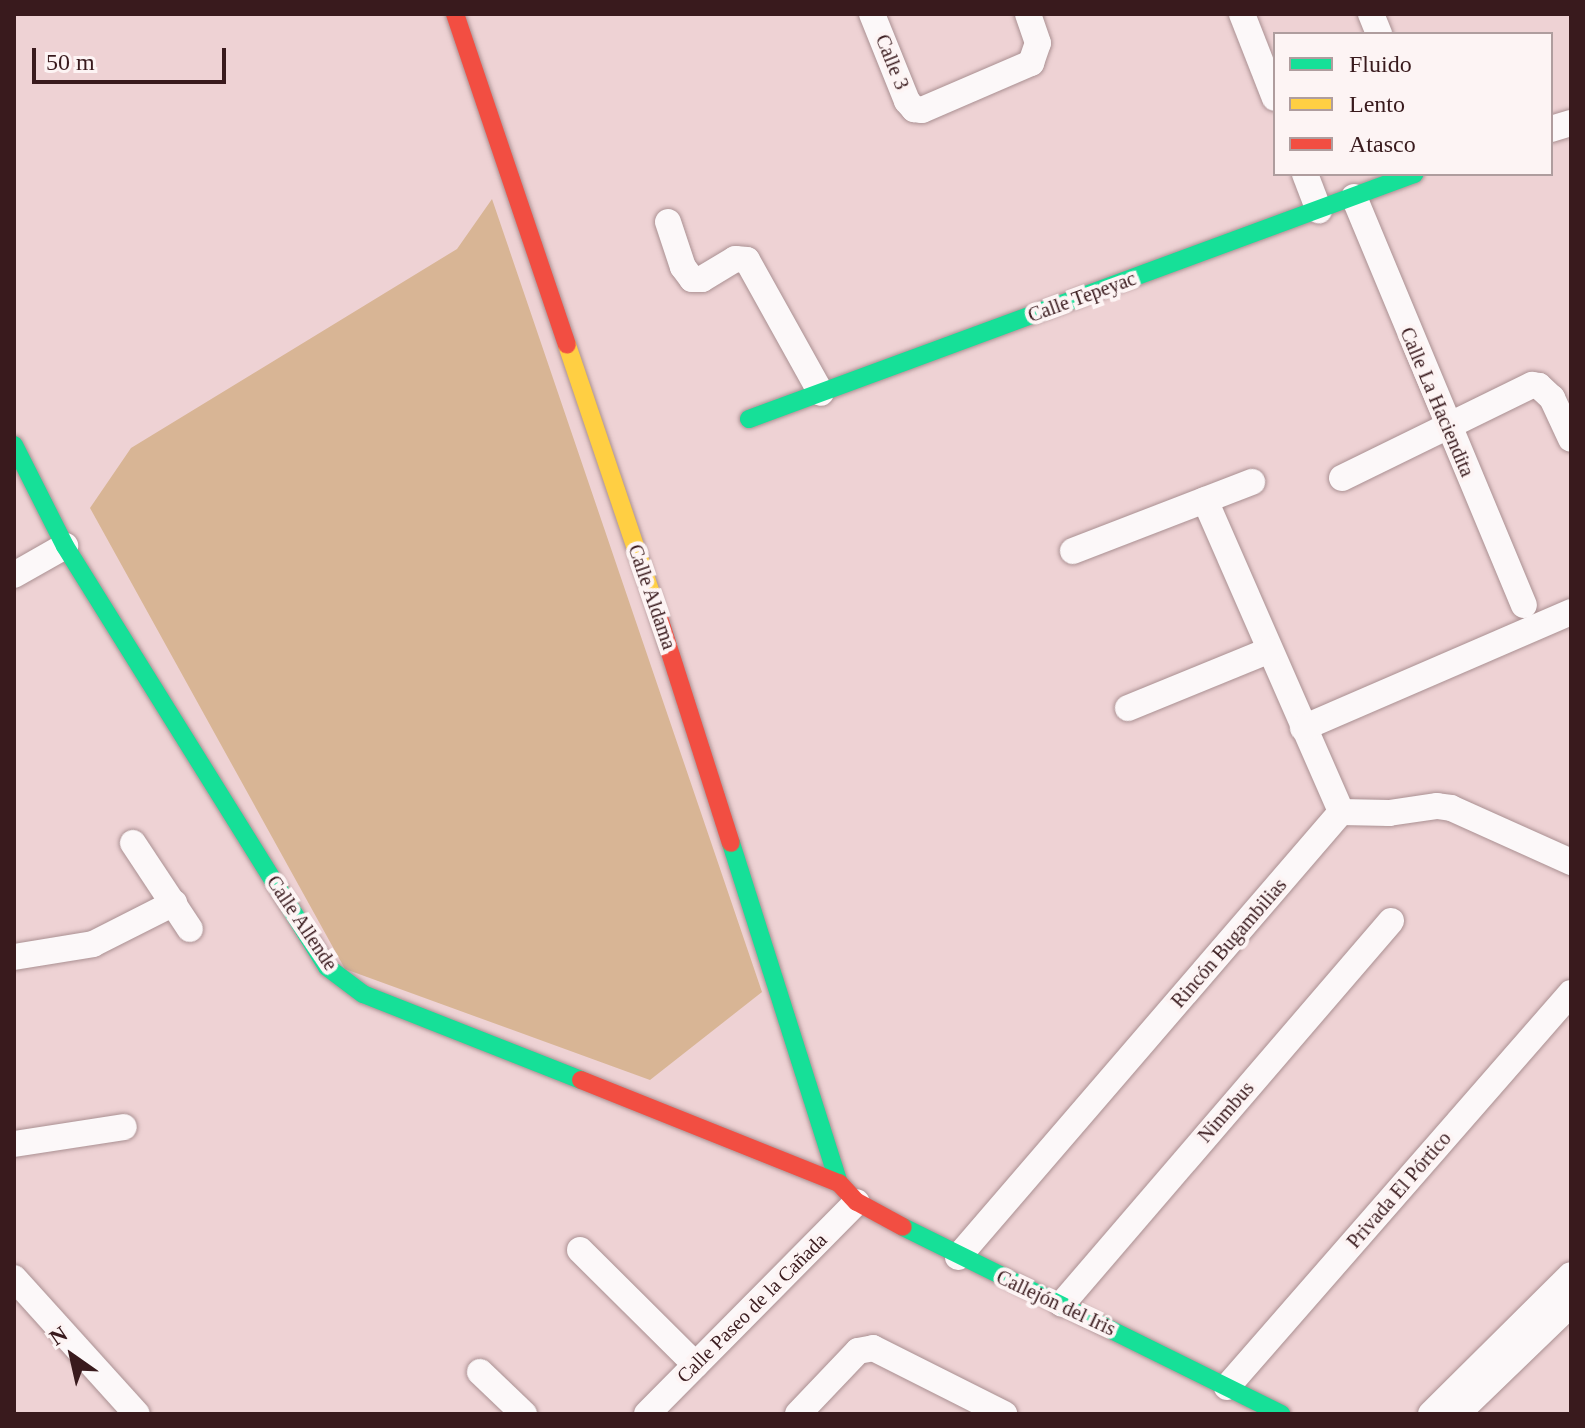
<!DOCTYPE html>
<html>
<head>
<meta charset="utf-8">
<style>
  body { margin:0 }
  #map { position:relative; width:1585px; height:1428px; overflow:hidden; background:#eed2d4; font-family:"Times New Roman",serif }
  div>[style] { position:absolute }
  .green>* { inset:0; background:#d8b595 }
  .roads { filter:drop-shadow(0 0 2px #aa9092) drop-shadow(0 0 2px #aa9092) }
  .street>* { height:26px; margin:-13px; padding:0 13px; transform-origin:13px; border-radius:13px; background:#fcf8f9 }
  .fast>* { height:18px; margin:-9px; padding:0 9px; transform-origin:9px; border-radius:9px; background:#16e098 }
  .slow>* { height:18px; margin:-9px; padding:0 9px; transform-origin:9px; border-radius:9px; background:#ffcf43 }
  .jam>* { height:18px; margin:-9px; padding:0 9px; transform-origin:9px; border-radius:9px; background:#f24e42 }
  span { translate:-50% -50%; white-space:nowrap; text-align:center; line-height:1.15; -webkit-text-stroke:8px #fdf4f4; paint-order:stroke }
  .street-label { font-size:20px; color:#391a1d }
  .frame { position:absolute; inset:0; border:16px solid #391a1d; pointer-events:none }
  .legend { position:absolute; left:1273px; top:32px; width:280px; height:144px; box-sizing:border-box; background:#fdf4f4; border:2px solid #af9d9e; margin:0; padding:10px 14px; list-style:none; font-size:24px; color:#391a1d }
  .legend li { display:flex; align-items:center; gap:16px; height:40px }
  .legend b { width:40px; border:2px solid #af9d9e }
  .north { position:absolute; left:32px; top:1316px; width:80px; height:80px; -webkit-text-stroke:6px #fdf4f4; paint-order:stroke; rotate:326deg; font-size:22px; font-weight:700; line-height:32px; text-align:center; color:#391a1d }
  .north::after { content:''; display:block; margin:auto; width:28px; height:36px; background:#391a1d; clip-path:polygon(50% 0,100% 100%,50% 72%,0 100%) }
  .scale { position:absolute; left:32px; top:48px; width:194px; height:36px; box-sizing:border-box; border:4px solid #391a1d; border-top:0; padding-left:10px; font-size:24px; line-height:28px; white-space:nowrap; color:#391a1d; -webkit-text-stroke:6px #fdf4f4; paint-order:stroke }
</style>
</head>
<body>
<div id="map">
  <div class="green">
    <i style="clip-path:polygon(492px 199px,762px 992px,650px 1080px,345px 969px,90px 508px,131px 448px,457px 249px)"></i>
  </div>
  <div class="roads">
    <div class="street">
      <i style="left:872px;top:14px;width:94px;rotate:68.1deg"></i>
      <i style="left:907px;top:101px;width:11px;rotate:49deg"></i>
      <i style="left:914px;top:109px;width:8px;rotate:7deg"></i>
      <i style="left:922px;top:110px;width:119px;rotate:-23.3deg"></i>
      <i style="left:1031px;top:63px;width:21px;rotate:-71deg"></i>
      <i style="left:1038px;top:43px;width:31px;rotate:-109deg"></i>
      <i style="left:1242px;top:14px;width:90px;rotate:68.6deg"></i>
      <i style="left:1371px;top:14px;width:22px;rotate:68deg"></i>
      <i style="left:1551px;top:129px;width:21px;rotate:-17deg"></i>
      <i style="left:1305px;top:174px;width:39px;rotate:69deg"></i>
      <i style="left:1354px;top:197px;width:442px;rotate:67.4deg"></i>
      <i style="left:668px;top:222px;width:47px;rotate:71.6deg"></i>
      <i style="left:683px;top:267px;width:15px;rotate:53deg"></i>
      <i style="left:692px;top:279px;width:10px"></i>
      <i style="left:702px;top:279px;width:39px;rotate:-31deg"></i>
      <i style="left:735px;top:259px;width:12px;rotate:5deg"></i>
      <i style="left:747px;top:260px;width:152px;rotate:60.9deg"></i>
      <i style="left:1342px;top:478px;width:212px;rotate:-26.1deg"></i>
      <i style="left:1532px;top:385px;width:7px;rotate:8deg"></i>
      <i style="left:1539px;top:386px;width:18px;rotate:43deg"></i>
      <i style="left:1552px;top:398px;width:45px;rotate:65.1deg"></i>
      <i style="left:1205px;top:500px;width:340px;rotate:66.4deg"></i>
      <i style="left:1073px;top:551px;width:192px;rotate:-21.1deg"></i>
      <i style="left:14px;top:575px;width:59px;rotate:-29.6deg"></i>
      <i style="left:1128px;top:708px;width:153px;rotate:-22.2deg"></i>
      <i style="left:1303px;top:728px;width:292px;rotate:-23.4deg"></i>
      <i style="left:1341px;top:812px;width:48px;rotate:1.2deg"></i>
      <i style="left:1389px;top:813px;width:49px;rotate:-8.3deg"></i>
      <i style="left:1437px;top:806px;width:14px;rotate:8deg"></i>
      <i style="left:1451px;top:808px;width:132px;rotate:24.2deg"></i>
      <i style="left:133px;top:843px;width:103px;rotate:56.5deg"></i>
      <i style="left:14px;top:957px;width:80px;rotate:-9.3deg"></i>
      <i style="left:93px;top:944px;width:91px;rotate:-26.8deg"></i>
      <i style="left:14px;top:1144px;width:111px;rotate:-8.8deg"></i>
      <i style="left:580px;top:1250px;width:163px;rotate:44.8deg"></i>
      <i style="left:958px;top:1257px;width:587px;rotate:-49.28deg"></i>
      <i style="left:14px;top:1278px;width:183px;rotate:47.9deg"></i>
      <i style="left:1062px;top:1304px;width:505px;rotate:-49.34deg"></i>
      <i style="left:480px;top:1372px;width:61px;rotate:43.7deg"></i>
      <i style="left:1227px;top:1387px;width:523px;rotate:-48.88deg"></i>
      <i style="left:647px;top:1414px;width:298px;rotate:-45.3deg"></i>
      <i style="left:798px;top:1414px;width:87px;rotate:-46.4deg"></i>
      <i style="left:858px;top:1351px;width:15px;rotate:-11deg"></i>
      <i style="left:873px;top:1348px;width:147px;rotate:26.7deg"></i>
      <i style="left:1431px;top:1414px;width:197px;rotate:-44.8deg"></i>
      <i style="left:1457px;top:1414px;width:158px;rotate:-44deg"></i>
    </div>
    <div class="fast">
      <i style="left:749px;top:419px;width:709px;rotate:-20.22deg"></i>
      <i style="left:14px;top:445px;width:113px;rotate:63.2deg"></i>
      <i style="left:65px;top:546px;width:496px;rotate:58.1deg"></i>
      <i style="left:327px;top:967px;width:45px;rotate:36.9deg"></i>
      <i style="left:363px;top:994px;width:234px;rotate:21.5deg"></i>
      <i style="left:731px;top:843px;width:357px;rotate:72.4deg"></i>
      <i style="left:903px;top:1227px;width:422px;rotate:26.3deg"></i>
    </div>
    <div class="slow">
      <i style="left:567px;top:345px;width:268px;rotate:71.3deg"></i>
    </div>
    <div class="jam">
      <i style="left:455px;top:14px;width:349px;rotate:71.3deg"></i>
      <i style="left:653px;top:599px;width:256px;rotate:72.3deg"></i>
      <i style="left:581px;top:1080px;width:278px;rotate:21.8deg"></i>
      <i style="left:839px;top:1183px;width:26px;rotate:47deg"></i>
      <i style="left:857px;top:1202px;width:52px;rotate:28.5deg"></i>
    </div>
  </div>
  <div class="street-label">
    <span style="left:892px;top:62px;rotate:68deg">Calle 3</span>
    <span style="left:1082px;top:297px;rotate:-20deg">Calle Tepeyac</span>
    <span style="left:1437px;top:402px;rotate:67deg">Calle La Haciendita</span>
    <span style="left:652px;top:597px;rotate:71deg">Calle Aldama</span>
    <span style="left:302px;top:923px;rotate:56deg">Calle Allende</span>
    <span style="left:1229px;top:943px;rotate:-49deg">Rincón Bugambilias</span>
    <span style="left:1226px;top:1112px;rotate:-49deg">Ninmbus</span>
    <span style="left:1399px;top:1190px;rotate:-49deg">Privada El Pórtico</span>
    <span style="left:1056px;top:1303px;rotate:25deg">Callejón del Iris</span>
    <span style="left:752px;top:1308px;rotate:-45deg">Calle Paseo de la Cañada</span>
  </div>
  <div class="frame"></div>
  <ul class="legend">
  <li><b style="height:10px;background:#16e098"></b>Fluido</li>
  <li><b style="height:10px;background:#ffcf43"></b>Lento</li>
  <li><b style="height:10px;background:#f24e42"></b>Atasco</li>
  </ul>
  <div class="north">N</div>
  <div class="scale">50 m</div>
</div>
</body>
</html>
